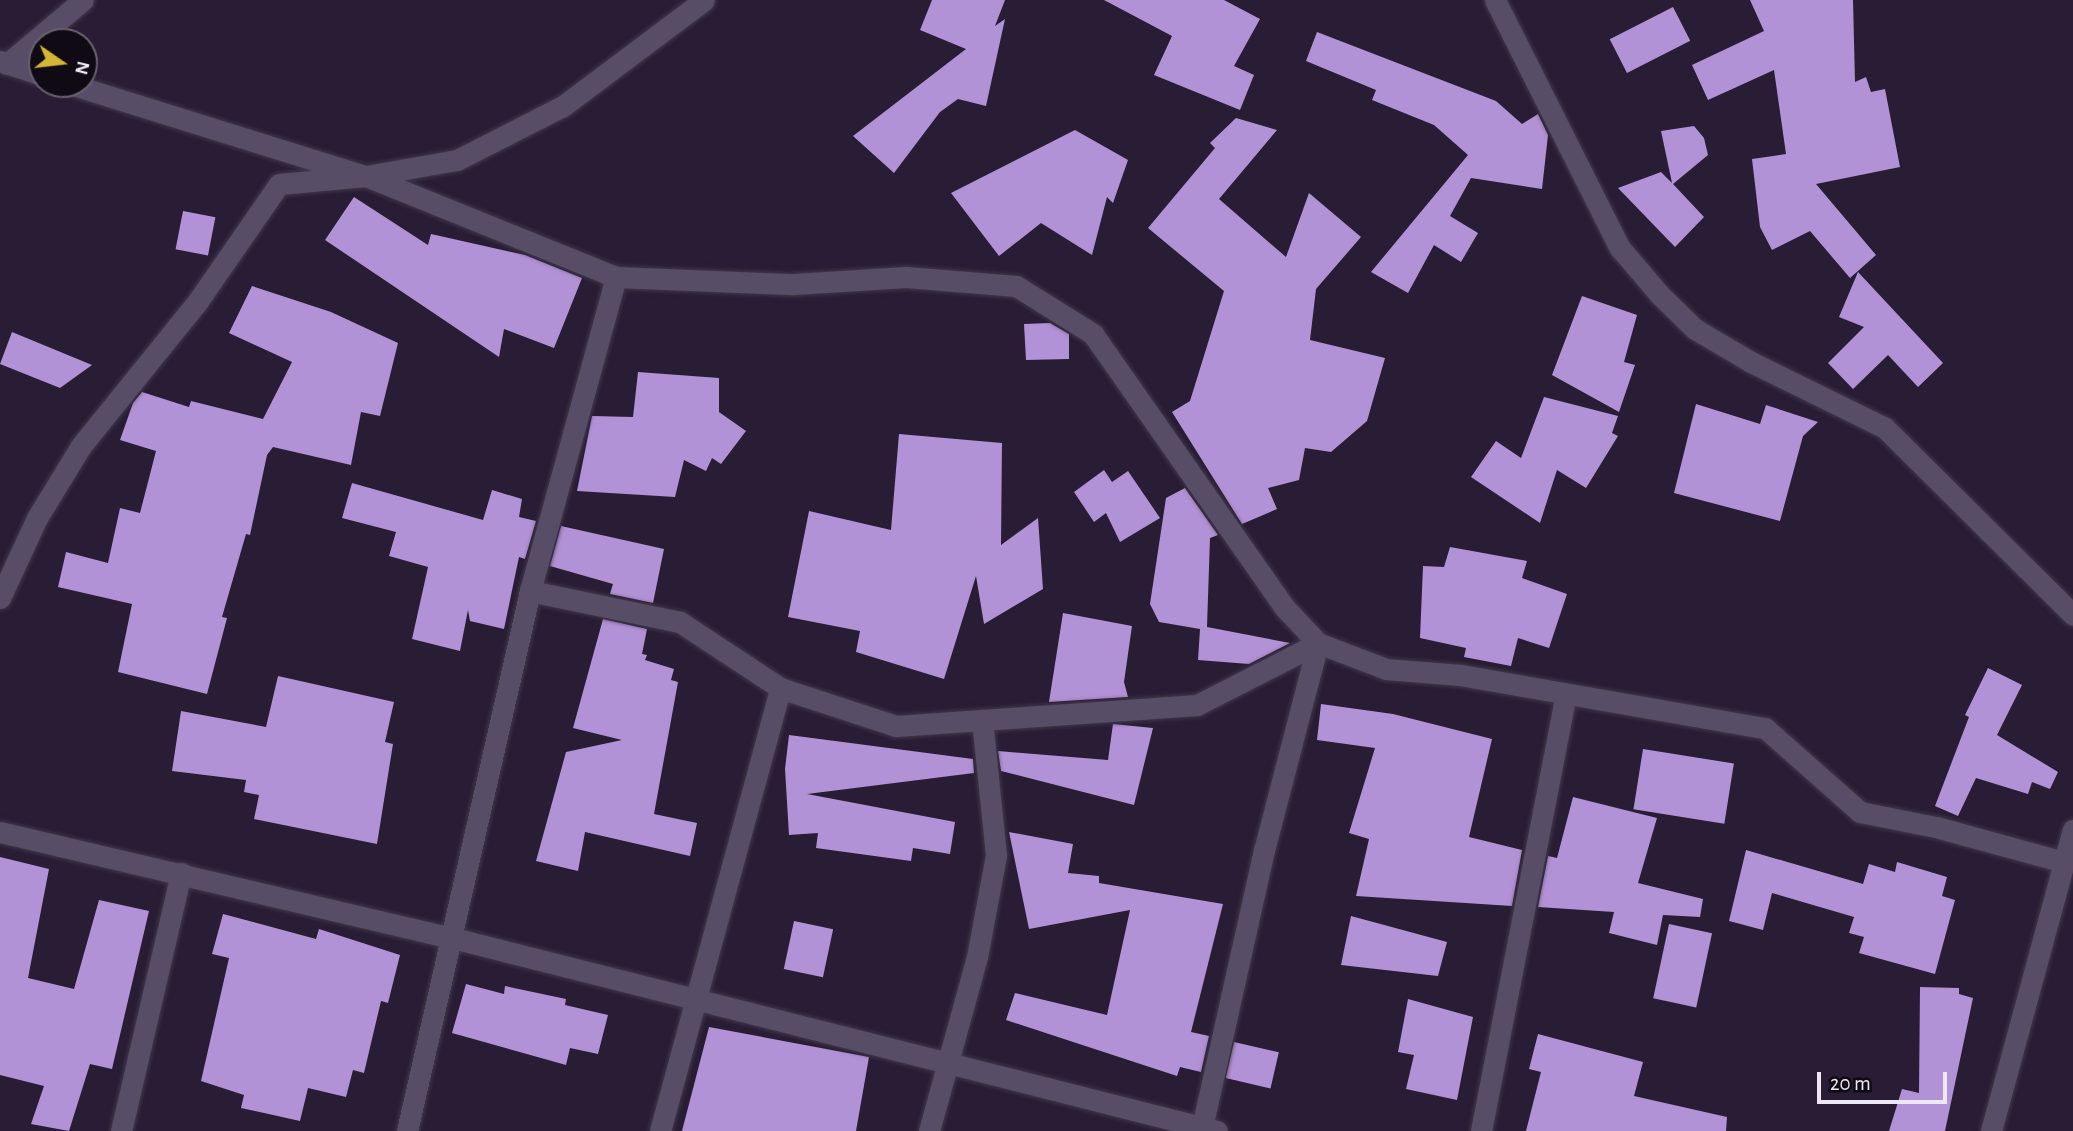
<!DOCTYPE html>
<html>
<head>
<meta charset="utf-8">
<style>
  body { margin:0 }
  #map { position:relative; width:2073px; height:1131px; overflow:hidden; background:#281d34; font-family:"Alegreya Sans",sans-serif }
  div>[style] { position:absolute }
  .building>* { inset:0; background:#b292d6; transform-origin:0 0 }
  .roads { filter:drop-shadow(0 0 2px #41384b) drop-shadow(0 0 2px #41384b) }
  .street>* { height:21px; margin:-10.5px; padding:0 10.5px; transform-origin:10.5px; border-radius:10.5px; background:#584d66 }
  span { translate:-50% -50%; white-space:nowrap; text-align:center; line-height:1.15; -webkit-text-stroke:7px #0f0a14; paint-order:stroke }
  .north { position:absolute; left:28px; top:28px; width:70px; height:70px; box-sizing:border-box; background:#0f0a14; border:2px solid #68626e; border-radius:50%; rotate:104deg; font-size:19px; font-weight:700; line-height:28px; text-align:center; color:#ede7f6 }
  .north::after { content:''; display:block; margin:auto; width:24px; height:32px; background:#d3b635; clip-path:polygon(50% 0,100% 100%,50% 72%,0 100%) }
  .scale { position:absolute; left:1817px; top:1072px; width:130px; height:32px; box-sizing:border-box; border:4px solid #ede7f6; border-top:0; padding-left:9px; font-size:21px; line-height:24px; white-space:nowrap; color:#ede7f6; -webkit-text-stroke:5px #0f0a14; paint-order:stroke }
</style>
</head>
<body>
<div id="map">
  <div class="building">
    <i style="clip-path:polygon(932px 0,1005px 0,995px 26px,1005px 19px,986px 106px,958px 99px,940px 112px,894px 173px,853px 136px,966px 49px,920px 30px)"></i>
    <i style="clip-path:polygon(1104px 0,1224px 0,1260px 19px,1234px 66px,1254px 75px,1240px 110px,1154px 75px,1172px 36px)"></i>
    <i style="clip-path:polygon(1750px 0,1853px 0,1855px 82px,1866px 77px,1871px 92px,1885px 89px,1900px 167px,1816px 184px,1876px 255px,1850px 278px,1810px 231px,1772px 250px,1760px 227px,1752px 159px,1786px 154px,1774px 70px,1708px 100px,1692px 65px,1764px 31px)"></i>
    <i style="left:1673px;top:7px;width:38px;height:71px;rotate:63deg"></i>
    <i style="clip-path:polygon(1317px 32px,1496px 101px,1522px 124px,1538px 114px,1548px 135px,1542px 189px,1471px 178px,1450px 216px,1478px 233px,1461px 262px,1434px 245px,1408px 293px,1371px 272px,1468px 155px,1434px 125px,1372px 100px,1376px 90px,1306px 61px)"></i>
    <i style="clip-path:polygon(1236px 118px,1277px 130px,1219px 199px,1286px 257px,1309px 193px,1361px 237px,1316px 289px,1310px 340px,1385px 358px,1367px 421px,1331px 452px,1305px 448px,1299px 480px,1268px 488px,1277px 509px,1242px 524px,1172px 412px,1190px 401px,1224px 291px,1148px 228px,1215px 148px,1210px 143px)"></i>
    <i style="clip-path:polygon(1694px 126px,1704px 138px,1708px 155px,1673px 184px,1704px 217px,1675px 247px,1618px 188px,1661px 172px,1672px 183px,1661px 131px)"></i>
    <i style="clip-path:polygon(1075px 130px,1128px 160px,1113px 203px,1107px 197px,1092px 255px,1041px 223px,999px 256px,951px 193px)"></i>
    <i style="clip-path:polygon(354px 197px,428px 245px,431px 234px,525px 255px,582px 278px,554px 348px,504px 329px,499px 357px,325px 240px)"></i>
    <i style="left:183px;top:211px;width:33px;height:39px;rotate:11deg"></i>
    <i style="clip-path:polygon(1858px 272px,1943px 363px,1918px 387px,1888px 355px,1853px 389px,1828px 363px,1864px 327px,1839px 317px)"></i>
    <i style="clip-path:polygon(252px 286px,331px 312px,398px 343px,380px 416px,361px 412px,351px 465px,273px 447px,267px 455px,250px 535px,246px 534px,222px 617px,227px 618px,207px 694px,118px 672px,132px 604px,58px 587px,66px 552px,108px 563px,120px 508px,140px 513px,156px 451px,120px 440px,133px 403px,142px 392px,189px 407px,191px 401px,263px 419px,292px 362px,229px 333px)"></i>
    <i style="clip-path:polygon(1582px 296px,1637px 315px,1624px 362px,1635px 365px,1619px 412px,1552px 375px)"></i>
    <i style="clip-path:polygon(1050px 323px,1069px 334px,1069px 359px,1026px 360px,1024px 324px)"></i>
    <i style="clip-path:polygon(12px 332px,92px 365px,60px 388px,0 364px)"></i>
    <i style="clip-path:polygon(638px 372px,719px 378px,719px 412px,746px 431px,721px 464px,712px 458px,706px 471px,684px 460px,675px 497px,577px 491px,592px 416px,633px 417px)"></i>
    <i style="clip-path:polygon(1544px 397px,1618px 416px,1612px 433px,1618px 436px,1586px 488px,1557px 470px,1540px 523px,1471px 477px,1496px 441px,1521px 458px)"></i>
    <i style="clip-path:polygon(1696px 404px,1760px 424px,1766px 405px,1818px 422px,1803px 436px,1780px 521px,1674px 493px)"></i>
    <i style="clip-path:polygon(899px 434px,1002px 443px,1001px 545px,1038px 518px,1043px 589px,984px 624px,976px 576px,944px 679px,856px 652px,860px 631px,788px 617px,809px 511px,891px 530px)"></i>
    <i style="clip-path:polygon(1104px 470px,1112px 482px,1128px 471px,1160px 518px,1120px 542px,1106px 513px,1094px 522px,1074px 492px)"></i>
    <i style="clip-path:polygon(352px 483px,483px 520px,492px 490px,522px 499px,519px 517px,536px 521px,525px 559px,519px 557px,504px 629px,470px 621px,468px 610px,460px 651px,412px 639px,428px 567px,389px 556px,396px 532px,342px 518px)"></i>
    <i style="clip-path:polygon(1185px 488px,1218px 535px,1210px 538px,1207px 627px,1290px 643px,1249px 664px,1198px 660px,1200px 629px,1159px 622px,1150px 604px,1166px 498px)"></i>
    <i style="clip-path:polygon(561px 526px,664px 549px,653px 603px,610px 594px,613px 584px,550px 566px)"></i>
    <i style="clip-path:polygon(1450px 547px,1527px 561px,1522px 578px,1567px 594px,1549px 648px,1518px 638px,1511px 666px,1464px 657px,1466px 648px,1420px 638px,1423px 566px,1444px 567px)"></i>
    <i style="clip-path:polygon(1063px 613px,1132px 626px,1124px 682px,1128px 697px,1049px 702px)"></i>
    <i style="clip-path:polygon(603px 619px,647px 629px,642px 654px,647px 655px,645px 660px,674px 669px,671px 680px,678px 682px,654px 814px,697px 823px,690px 856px,585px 832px,578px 871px,536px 861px,566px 752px,622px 740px,573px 728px)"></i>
    <i style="clip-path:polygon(1988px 668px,2022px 685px,1997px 735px,2058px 772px,2050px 789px,2032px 782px,2028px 794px,1976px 778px,1958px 816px,1935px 806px,1969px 717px,1965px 715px)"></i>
    <i style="clip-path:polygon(278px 676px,394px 702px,385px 742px,393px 744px,377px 844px,254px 819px,259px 795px,244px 792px,246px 780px,172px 771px,181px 711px,266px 727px)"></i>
    <i style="clip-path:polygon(1321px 704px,1393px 714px,1492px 739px,1469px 837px,1522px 850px,1512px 906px,1356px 896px,1369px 839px,1349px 833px,1375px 748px,1317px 740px)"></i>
    <i style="clip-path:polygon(1113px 724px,1153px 728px,1134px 805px,1001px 771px,998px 751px,1108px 760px)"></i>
    <i style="clip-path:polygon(789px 735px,973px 759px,974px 773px,807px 794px,955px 822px,950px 854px,913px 848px,911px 861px,816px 848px,818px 833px,789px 835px,785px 769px)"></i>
    <i style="left:1643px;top:749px;width:92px;height:61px;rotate:9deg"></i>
    <i style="clip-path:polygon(1573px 797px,1657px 818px,1638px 883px,1703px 899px,1700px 917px,1663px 915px,1657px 945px,1609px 933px,1614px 912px,1538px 907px,1548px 856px,1557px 858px)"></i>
    <i style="clip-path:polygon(1009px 832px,1073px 844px,1068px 873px,1099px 876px,1099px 883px,1223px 904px,1191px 1032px,1209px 1036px,1201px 1072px,1180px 1067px,1177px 1076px,1006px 1020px,1015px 993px,1107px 1015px,1130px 910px,1029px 929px)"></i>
    <i style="clip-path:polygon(1746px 850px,1863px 884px,1869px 864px,1895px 872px,1897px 862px,1947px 877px,1942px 896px,1955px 900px,1935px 974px,1859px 953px,1864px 937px,1849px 933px,1854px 917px,1772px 893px,1763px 930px,1729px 921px)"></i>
    <i style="clip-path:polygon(0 857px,49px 869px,28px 978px,74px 989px,99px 900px,149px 911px,112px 1069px,90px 1064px,69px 1131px,31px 1124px,44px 1086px,0 1075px)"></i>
    <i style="clip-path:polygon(223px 914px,316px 939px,319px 929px,400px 955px,388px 1003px,381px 1001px,364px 1073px,353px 1070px,346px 1097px,308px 1088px,300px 1121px,241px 1108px,244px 1095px,201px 1081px,229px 958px,212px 954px)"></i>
    <i style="clip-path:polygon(1351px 916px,1447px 942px,1438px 976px,1341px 965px)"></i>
    <i style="left:794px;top:921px;width:40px;height:49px;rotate:12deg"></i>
    <i style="left:1669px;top:924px;width:44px;height:76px;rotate:12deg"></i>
    <i style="clip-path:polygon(466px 984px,504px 994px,505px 986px,566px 999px,565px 1005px,608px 1015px,598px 1054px,570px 1048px,566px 1065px,452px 1033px)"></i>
    <i style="clip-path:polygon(1920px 987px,1959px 988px,1959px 994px,1973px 998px,1945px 1131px,1889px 1131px,1902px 1089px,1919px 1093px)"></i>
    <i style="clip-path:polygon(1408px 999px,1473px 1017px,1457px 1100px,1406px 1089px,1414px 1055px,1398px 1052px)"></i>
    <i style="clip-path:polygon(709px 1027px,869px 1057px,856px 1131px,682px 1131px)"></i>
    <i style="clip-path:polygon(1538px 1034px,1643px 1062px,1634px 1096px,1727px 1117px,1726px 1131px,1526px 1131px,1541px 1072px,1529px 1069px)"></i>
    <i style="left:1234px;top:1042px;width:46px;height:37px;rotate:13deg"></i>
  </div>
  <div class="roads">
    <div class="street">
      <i style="left:1495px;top:0;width:278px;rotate:63.3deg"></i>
      <i style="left:1620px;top:248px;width:62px;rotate:49.6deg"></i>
      <i style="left:1660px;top:295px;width:49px;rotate:44.2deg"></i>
      <i style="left:1695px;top:329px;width:65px;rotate:30.5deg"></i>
      <i style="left:1751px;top:362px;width:149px;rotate:26.2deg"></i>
      <i style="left:1885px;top:428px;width:265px;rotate:44.8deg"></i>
      <i style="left:0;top:61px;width:44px;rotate:18.4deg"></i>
      <i style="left:7px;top:64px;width:99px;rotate:-40.1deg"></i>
      <i style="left:70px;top:84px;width:310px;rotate:17.3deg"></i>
      <i style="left:366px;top:176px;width:92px;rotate:-10deg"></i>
      <i style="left:457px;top:160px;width:119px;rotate:-27deg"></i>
      <i style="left:563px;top:106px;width:176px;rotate:-36.9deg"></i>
      <i style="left:530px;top:591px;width:153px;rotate:11.7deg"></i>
      <i style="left:680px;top:622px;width:120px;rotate:33.4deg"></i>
      <i style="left:780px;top:688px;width:122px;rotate:18.1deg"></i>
      <i style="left:896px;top:726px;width:302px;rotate:-4deg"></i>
      <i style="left:1197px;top:705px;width:136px;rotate:-27.1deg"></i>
      <i style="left:1318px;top:643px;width:73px;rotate:20.9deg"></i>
      <i style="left:1386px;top:669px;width:74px;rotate:4.6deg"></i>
      <i style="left:1460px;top:675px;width:310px;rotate:9.9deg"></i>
      <i style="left:1765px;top:728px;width:127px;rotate:41.5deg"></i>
      <i style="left:1860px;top:812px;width:77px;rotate:11.2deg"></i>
      <i style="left:1936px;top:827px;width:133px;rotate:15.3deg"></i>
      <i style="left:0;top:598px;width:88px;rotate:-65.2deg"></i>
      <i style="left:37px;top:518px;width:84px;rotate:-58.6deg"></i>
      <i style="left:81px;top:446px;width:186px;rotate:-51.1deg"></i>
      <i style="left:198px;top:301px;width:142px;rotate:-55.3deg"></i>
      <i style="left:279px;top:184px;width:87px;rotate:-5.3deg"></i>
      <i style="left:366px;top:176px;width:270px;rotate:22deg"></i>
      <i style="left:616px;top:277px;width:178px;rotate:2.3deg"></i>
      <i style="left:794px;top:284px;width:112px;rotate:-3.6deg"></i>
      <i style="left:906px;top:277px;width:110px;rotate:4.7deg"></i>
      <i style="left:1016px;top:286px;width:91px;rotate:31.9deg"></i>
      <i style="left:1093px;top:334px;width:335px;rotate:55deg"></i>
      <i style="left:1285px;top:608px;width:48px;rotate:46.7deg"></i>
      <i style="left:1318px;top:643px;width:214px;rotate:104.6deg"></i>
      <i style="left:1264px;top:850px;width:288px;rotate:102.6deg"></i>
      <i style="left:0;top:832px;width:461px;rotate:13.2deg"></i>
      <i style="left:449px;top:937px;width:792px;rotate:14.18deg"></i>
      <i style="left:121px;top:1131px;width:265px;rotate:-76.9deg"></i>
      <i style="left:407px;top:1131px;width:554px;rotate:-77.17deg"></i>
      <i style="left:530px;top:591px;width:326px;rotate:-74.7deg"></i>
      <i style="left:660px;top:1131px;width:459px;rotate:-74.8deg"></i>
      <i style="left:929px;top:1131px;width:180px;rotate:-74.6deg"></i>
      <i style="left:977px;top:957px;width:104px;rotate:-79.4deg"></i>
      <i style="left:996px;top:855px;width:136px;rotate:-95.9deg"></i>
      <i style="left:1481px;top:1131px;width:444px;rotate:-79deg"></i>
      <i style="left:1991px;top:1131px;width:312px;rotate:-74.8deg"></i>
    </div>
  </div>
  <div class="north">N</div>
  <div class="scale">20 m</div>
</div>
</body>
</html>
